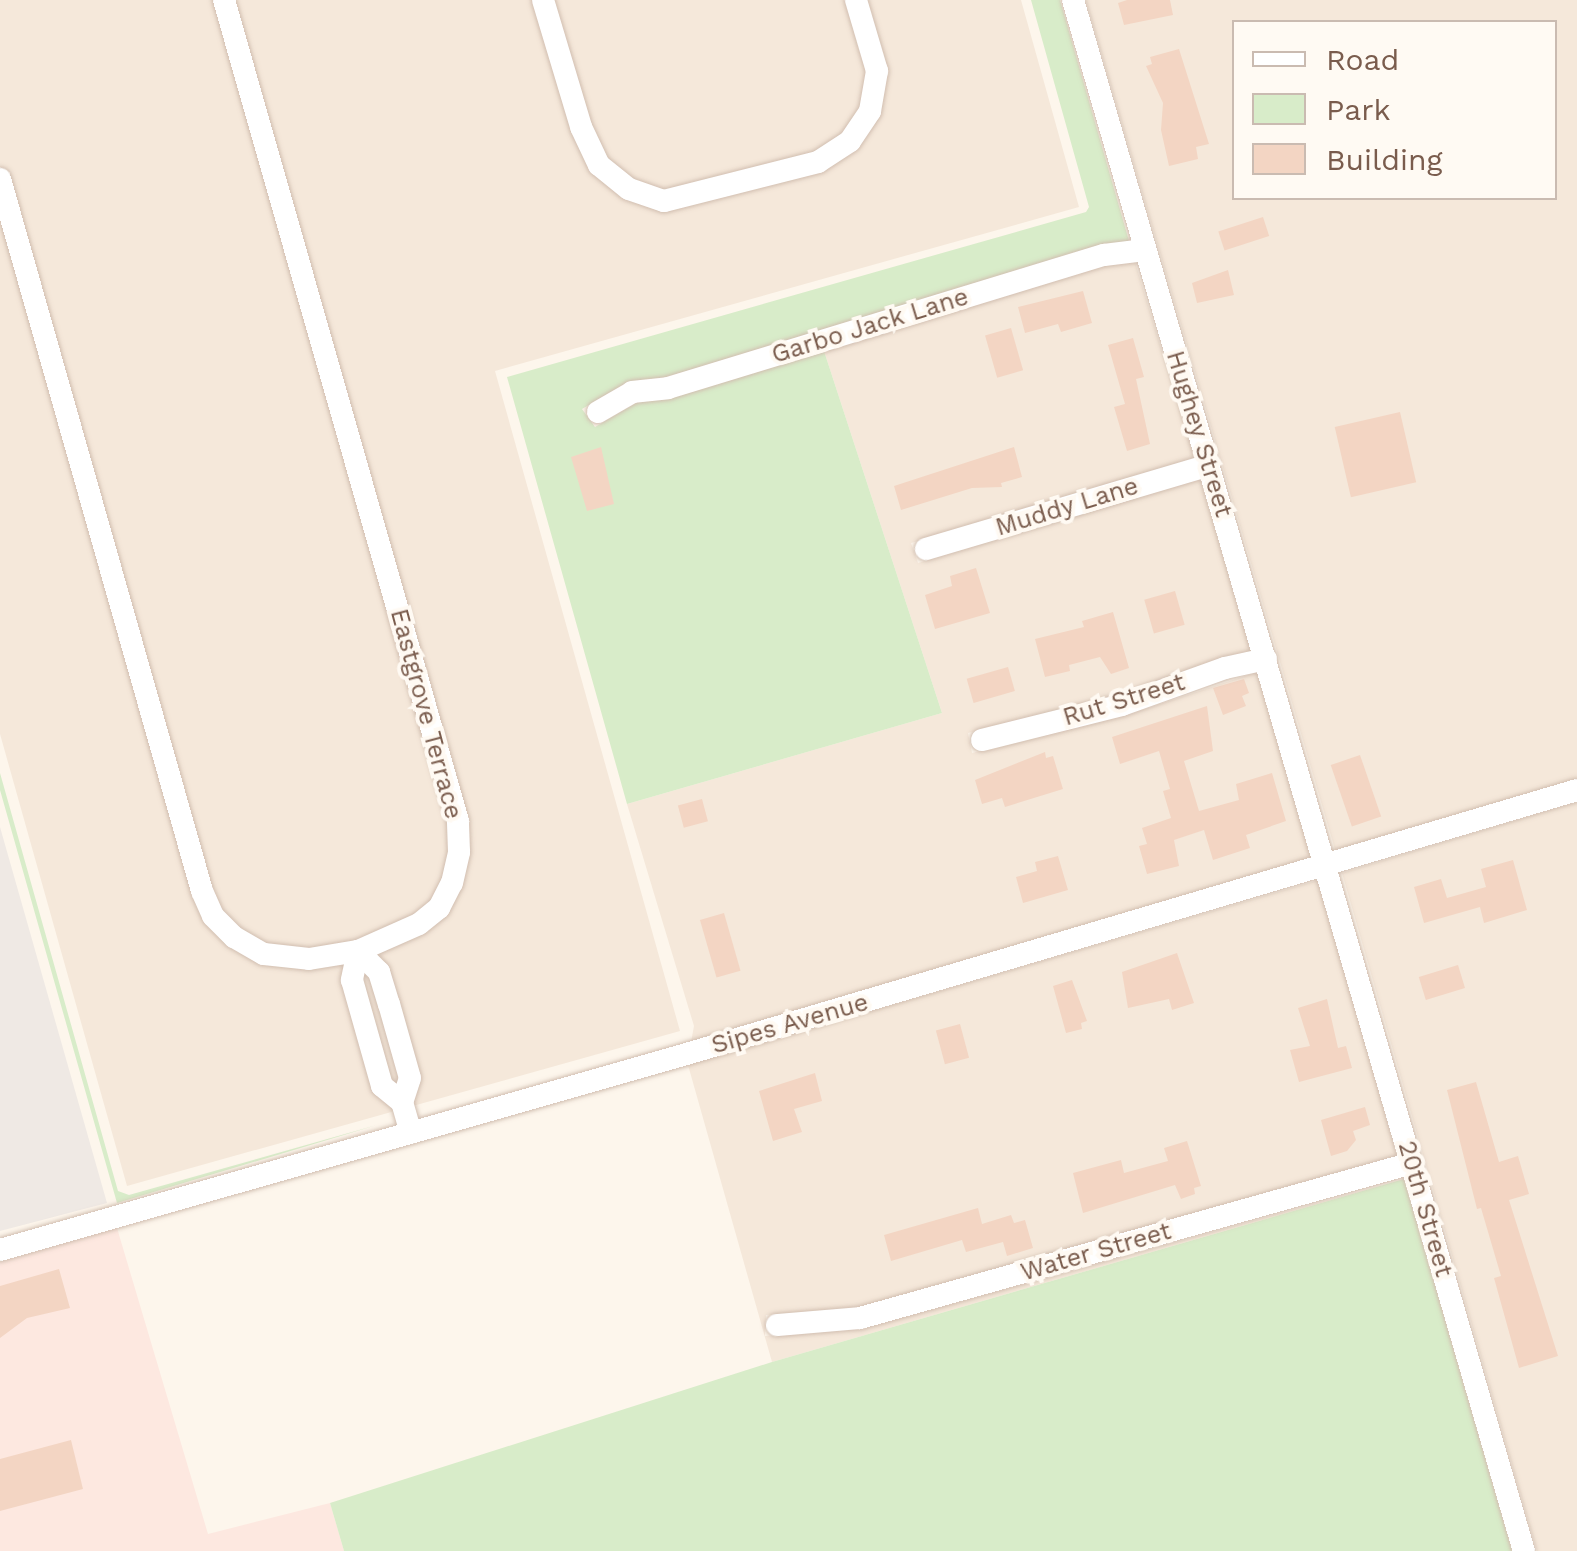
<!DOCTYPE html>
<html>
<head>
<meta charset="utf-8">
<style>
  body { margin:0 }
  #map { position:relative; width:1577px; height:1551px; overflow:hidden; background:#fdf6ec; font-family:"Work Sans",sans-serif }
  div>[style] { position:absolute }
  .residential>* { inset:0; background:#f5e8da }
  .commercial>* { inset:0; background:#fde8e0 }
  .industrial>* { inset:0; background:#efe9e4 }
  .green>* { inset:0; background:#d8ecc9 }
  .building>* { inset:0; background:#f3d5c3; transform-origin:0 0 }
  .roads { filter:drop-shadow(0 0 2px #d1beb0) drop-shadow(0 0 2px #d1beb0) }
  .minor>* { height:22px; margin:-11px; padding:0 11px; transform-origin:11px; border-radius:11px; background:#fff }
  span { translate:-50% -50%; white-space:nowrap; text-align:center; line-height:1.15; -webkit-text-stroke:8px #fffaf3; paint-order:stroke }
  .street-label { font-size:25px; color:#7a5c4d }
  .legend { position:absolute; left:1232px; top:20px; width:325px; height:180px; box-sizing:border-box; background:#fffaf3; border:2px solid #cabbb1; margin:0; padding:12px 18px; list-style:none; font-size:30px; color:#7a5c4d }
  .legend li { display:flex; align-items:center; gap:20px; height:50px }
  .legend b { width:50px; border:2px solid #cabbb1 }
</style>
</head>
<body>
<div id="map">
  <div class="residential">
    <i style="clip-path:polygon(0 0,1021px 0,1079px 207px,495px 371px,680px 1031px,127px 1186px,0 734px)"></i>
    <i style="clip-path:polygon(evenodd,1086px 0,1577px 0,1577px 779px,1336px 853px,1086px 0,1234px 22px,1554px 22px,1554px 198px,1234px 198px,1234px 22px)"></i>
    <i style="clip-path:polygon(1135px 262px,1194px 458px,911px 543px,918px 563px,1200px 479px,1251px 651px,1119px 695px,968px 733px,972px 753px,1124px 716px,1257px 672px,1312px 860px,691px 1042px,694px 1026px,627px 804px,942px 713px,824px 351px,1106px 265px)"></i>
    <i style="clip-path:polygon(1577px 802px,1577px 1551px,1537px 1551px,1342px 873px)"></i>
    <i style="clip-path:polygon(1319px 880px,1397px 1156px,858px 1308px,766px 1315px,765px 1336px,862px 1329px,1404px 1179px,772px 1362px,688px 1065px)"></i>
  </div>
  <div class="commercial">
    <i style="clip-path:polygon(117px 1228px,208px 1534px,330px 1503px,344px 1551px,0 1551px,0 1262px)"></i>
  </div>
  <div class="industrial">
    <i style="clip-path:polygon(0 827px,107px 1203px,0 1231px)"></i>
  </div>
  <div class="green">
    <i style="clip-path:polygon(1031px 0,1060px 0,1129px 241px,666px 377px,626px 383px,582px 409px,595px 427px,636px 403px,824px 351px,942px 713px,627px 804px,507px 377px,1086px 212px,1089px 207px)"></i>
    <i style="clip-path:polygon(0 773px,118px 1191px,129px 1195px,377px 1125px,117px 1203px,0 790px)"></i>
    <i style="clip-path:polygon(1404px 1179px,1512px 1551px,344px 1551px,330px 1503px,772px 1362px)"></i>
  </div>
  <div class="building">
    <i style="clip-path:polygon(1127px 0,1170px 0,1173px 15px,1124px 25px,1118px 3px)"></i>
    <i style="clip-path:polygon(1179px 49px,1209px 144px,1196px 147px,1198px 159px,1169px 166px,1161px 130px,1163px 103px,1146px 66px,1152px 64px,1150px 57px)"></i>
    <i style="left:1263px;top:217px;width:20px;height:47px;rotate:72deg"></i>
    <i style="clip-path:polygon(1228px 270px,1234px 295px,1197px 303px,1192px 283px)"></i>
    <i style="clip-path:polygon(1083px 291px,1092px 323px,1061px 332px,1058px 324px,1025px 333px,1018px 307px)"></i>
    <i style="left:1011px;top:328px;width:44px;height:27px;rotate:74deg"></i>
    <i style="clip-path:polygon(1133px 338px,1144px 377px,1136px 379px,1150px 444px,1127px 451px,1114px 407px,1125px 404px,1108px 345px)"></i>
    <i style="left:1400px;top:412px;width:72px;height:67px;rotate:77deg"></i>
    <i style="clip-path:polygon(601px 447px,614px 504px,587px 511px,571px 457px)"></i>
    <i style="clip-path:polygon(1014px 447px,1022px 477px,1001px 483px,1002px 487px,972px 488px,901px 510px,894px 486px)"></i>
    <i style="clip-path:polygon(976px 568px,990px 613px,935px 629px,925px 595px,952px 586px,950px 576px)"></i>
    <i style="left:1175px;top:591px;width:35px;height:32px;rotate:74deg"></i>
    <i style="clip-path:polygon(1113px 612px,1129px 668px,1111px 674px,1100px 657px,1069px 665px,1070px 671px,1045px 677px,1035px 639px,1084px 627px,1082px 621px)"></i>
    <i style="left:1008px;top:667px;width:25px;height:43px;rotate:74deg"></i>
    <i style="clip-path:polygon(1244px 679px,1249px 693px,1242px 696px,1246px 706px,1223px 715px,1213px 688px)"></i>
    <i style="clip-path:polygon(1207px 706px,1213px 751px,1184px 761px,1199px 811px,1239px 800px,1236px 784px,1272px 773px,1286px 821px,1246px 835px,1250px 848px,1213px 860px,1204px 830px,1174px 840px,1179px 866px,1147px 874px,1139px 846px,1147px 844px,1142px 828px,1171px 818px,1163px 791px,1170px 789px,1159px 751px,1120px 764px,1112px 737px)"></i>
    <i style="clip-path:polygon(1045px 752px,1046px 758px,1053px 756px,1063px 789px,1005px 807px,1002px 798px,982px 804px,975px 780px)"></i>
    <i style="left:1360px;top:755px;width:65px;height:31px;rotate:71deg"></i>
    <i style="left:702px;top:799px;width:23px;height:25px;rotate:75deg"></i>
    <i style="clip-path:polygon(1058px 856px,1068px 890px,1023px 903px,1016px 877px,1037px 871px,1035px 862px)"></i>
    <i style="clip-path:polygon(1513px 860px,1527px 910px,1484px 923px,1480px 907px,1424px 923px,1414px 887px,1441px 879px,1447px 898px,1486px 887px,1481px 869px)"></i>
    <i style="left:724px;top:913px;width:60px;height:25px;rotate:74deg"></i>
    <i style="clip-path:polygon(1177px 953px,1194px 1003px,1172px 1010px,1169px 999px,1128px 1008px,1122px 972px)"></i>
    <i style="left:1458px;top:965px;width:24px;height:41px;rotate:73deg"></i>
    <i style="clip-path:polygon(1072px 980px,1087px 1021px,1081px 1023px,1082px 1029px,1066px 1033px,1053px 986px)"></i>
    <i style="clip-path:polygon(1327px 999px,1338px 1048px,1346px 1046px,1352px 1068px,1299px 1082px,1290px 1050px,1310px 1046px,1298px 1008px)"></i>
    <i style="left:960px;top:1024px;width:35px;height:25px;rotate:75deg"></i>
    <i style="clip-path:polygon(815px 1073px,822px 1101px,794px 1109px,802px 1132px,773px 1141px,759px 1091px)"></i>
    <i style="clip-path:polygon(1476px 1082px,1499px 1162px,1518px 1156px,1529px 1194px,1509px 1200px,1558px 1356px,1519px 1368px,1494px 1278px,1501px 1276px,1481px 1208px,1477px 1209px,1447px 1090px)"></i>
    <i style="clip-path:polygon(1365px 1107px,1370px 1125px,1353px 1131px,1356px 1140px,1347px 1151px,1331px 1156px,1321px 1120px)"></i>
    <i style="clip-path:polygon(1187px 1141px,1201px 1186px,1194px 1188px,1195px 1194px,1181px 1199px,1175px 1185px,1083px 1213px,1073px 1173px,1121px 1160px,1124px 1173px,1168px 1161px,1164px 1148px)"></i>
    <i style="clip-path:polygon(978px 1208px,982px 1224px,1011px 1215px,1014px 1223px,1025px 1220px,1033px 1248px,1007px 1256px,1003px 1242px,966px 1252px,962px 1240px,891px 1261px,884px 1235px)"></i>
    <i style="clip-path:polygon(59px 1269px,70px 1308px,27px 1318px,0 1338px,0 1286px)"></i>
    <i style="clip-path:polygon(71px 1440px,83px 1489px,0 1511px,0 1459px)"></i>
  </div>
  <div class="roads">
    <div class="minor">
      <i style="left:543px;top:0;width:133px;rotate:73.3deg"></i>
      <i style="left:581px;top:127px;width:42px;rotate:64.7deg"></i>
      <i style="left:599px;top:165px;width:38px;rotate:39deg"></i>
      <i style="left:629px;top:189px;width:37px;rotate:19deg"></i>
      <i style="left:664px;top:201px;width:159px;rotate:-14.2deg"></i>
      <i style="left:818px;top:162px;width:38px;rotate:-33deg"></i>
      <i style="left:850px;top:141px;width:36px;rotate:-56deg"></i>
      <i style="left:870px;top:111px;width:41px;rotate:-80.1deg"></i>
      <i style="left:877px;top:71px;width:74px;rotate:-106.5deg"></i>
      <i style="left:1073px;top:0;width:1615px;rotate:73.79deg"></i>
      <i style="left:0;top:179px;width:740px;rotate:74.16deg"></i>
      <i style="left:202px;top:891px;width:27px;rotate:66deg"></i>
      <i style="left:213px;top:916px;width:30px;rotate:45deg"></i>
      <i style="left:234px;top:937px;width:34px;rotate:30deg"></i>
      <i style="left:264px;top:954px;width:45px;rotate:6.3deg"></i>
      <i style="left:309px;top:959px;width:50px;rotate:-9.3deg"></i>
      <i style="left:358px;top:951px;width:67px;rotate:-23.9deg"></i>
      <i style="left:419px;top:924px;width:26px;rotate:-39deg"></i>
      <i style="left:439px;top:908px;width:28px;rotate:-63deg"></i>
      <i style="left:452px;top:883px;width:32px;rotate:-77deg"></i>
      <i style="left:459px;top:852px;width:31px;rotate:-92deg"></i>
      <i style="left:458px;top:821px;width:854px;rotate:-105.91deg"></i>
      <i style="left:598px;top:412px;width:39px;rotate:-30deg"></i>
      <i style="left:632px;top:392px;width:36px;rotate:-6deg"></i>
      <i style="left:668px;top:388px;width:456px;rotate:-17deg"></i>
      <i style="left:1104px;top:255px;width:41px;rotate:-7deg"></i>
      <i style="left:926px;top:549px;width:295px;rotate:-16.5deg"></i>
      <i style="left:982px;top:740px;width:144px;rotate:-14deg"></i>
      <i style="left:1122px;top:705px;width:109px;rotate:-19.8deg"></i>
      <i style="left:1225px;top:668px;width:42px;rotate:-12.4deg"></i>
      <i style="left:358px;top:951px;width:30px;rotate:45deg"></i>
      <i style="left:379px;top:972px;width:34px;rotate:73deg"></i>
      <i style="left:389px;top:1004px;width:77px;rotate:74.2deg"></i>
      <i style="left:410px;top:1078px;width:25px;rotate:108deg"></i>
      <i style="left:402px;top:1102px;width:32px;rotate:74deg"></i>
      <i style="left:358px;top:951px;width:30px;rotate:102deg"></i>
      <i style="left:352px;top:980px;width:110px;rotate:74.2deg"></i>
      <i style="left:382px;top:1086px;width:26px;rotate:39deg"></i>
      <i style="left:0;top:1250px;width:710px;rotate:-15.93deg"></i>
      <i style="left:683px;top:1055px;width:932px;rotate:-16.51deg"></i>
      <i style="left:777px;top:1325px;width:83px;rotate:-4.8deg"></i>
      <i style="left:860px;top:1318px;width:573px;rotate:-15.68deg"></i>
    </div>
  </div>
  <div class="street-label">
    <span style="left:870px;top:326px;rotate:-17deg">Garbo Jack Lane</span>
    <span style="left:1199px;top:434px;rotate:73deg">Hughey Street</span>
    <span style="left:1067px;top:507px;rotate:-17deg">Muddy Lane</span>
    <span style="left:1124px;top:700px;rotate:-17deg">Rut Street</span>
    <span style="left:426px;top:714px;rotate:75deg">Eastgrove Terrace</span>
    <span style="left:790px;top:1024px;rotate:-16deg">Sipes Avenue</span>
    <span style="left:1425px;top:1209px;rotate:74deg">20th Street</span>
    <span style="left:1096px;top:1252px;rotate:-16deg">Water Street</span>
  </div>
  <ul class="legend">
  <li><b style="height:12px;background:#fff"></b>Road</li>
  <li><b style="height:28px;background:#d8ecc9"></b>Park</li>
  <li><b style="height:28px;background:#f3d5c3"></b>Building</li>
  </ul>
</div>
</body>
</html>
